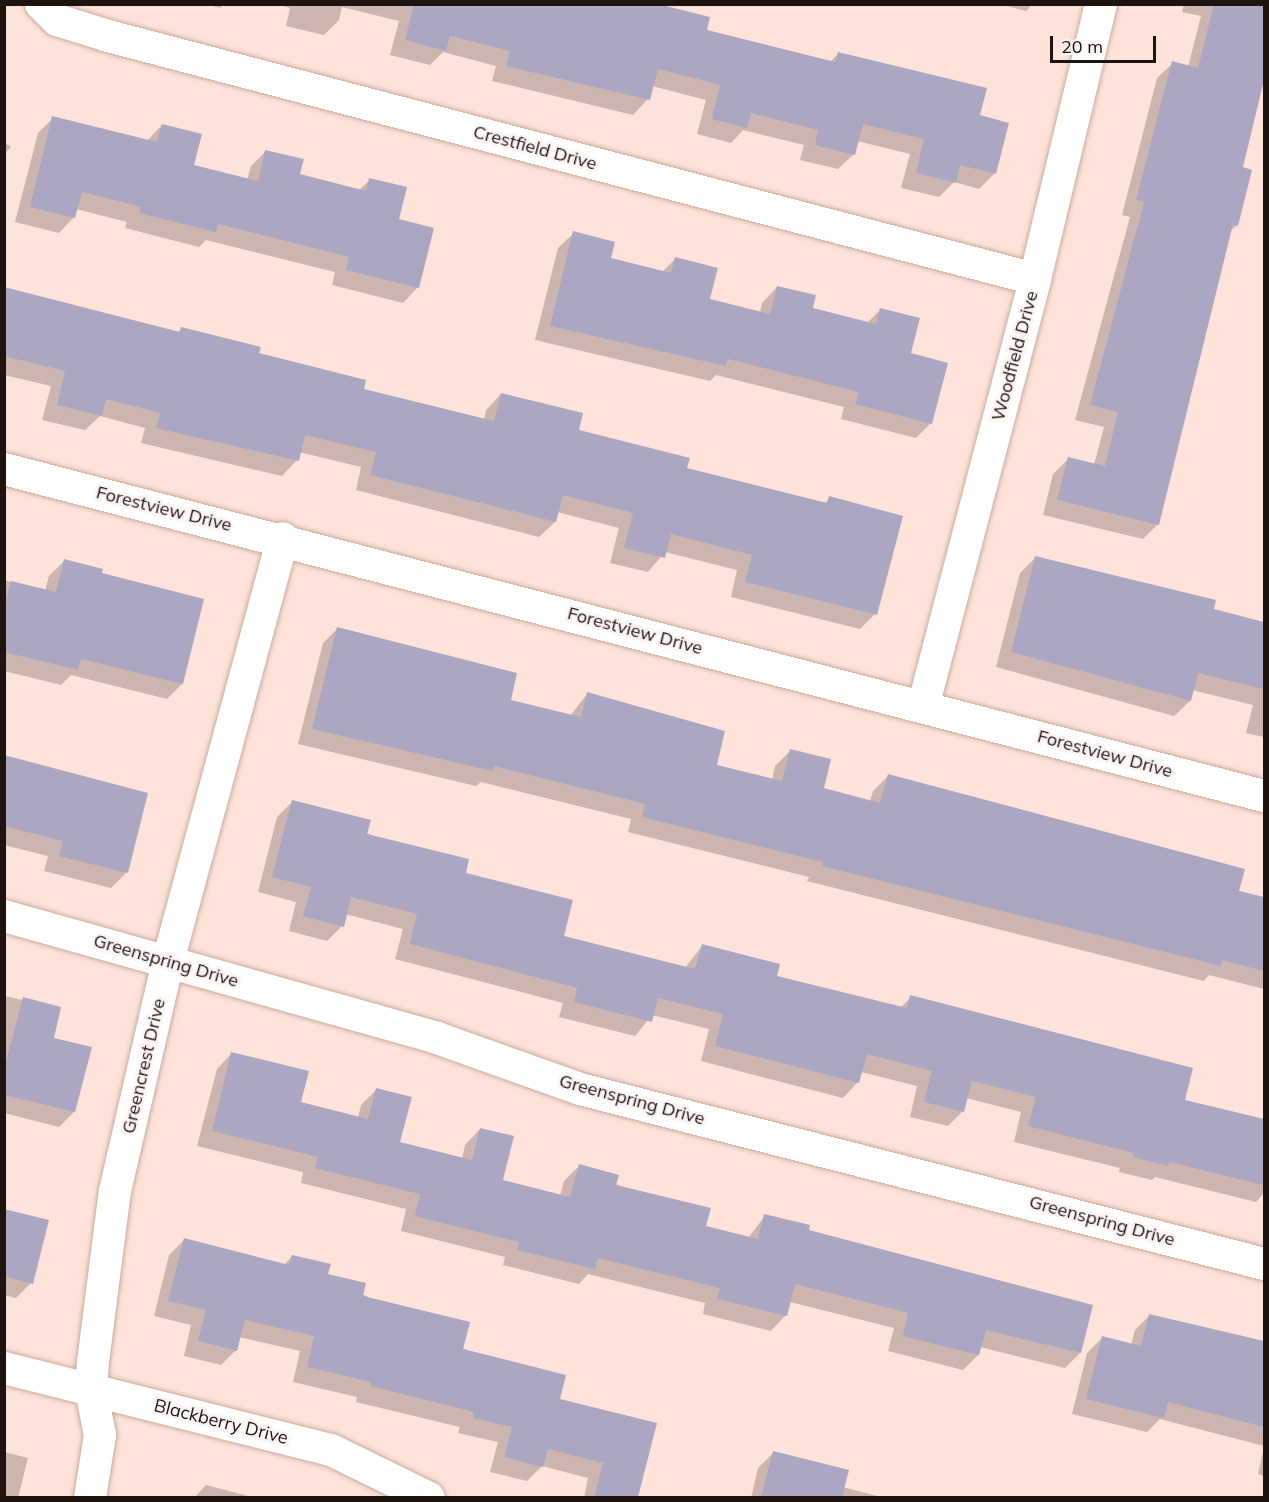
<!DOCTYPE html>
<html>
<head>
<meta charset="utf-8">
<style>
  body { margin:0 }
  #map { position:relative; width:1269px; height:1502px; overflow:hidden; background:#fee3da; font-family:Mulish,sans-serif }
  div>[style] { position:absolute }
  .shadow>* { inset:0; background:#0003 }
  .building>* { inset:0; background:#aba7c3 }
  .roads { filter:drop-shadow(0 0 2px #caab9f) drop-shadow(0 0 2px #caab9f) }
  .street>* { height:32px; margin:-16px; padding:0 16px; transform-origin:16px; border-radius:16px; background:#fff }
  span { translate:-50% -50%; white-space:nowrap; text-align:center; line-height:1.15; -webkit-text-stroke:6px #fcf5f3; paint-order:stroke }
  .street-label { font-size:18px; color:#1f130f }
  .frame { position:absolute; inset:0; border:6px solid #1f130f; pointer-events:none }
  .scale { position:absolute; left:1050px; top:36px; width:106px; height:27px; box-sizing:border-box; border:3px solid #1f130f; border-top:0; padding-left:8px; font-size:18px; line-height:21px; white-space:nowrap; color:#1f130f; -webkit-text-stroke:4px #fcf5f3; paint-order:stroke }
</style>
</head>
<body>
<div id="map">
  <div class="shadow">
    <i style="clip-path:polygon(206px 4px,224px 4px,220px 8px)"></i>
    <i style="clip-path:polygon(275px 4px,597px 4px,830px 62px,838px 54px,978px 117px,994px 174px,979px 189px,954px 182px,939px 197px,901px 188px,910px 154px,857px 141px,854px 154px,838px 169px,800px 160px,804px 145px,743px 130px,731px 143px,697px 134px,706px 100px,652px 86px,648px 99px,633px 115px,492px 81px,496px 66px,443px 52px,430px 65px,390px 55px,399px 21px,342px 7px,339px 20px,324px 35px,286px 26px,290px 8px)"></i>
    <i style="clip-path:polygon(999px 4px,1033px 4px,1026px 11px)"></i>
    <i style="clip-path:polygon(1184px 4px,1264px 4px,1264px 74px,1241px 169px,1237px 225px,1229px 232px,1158px 524px,1143px 539px,1043px 515px,1053px 474px,1068px 459px,1094px 465px,1104px 427px,1075px 420px,1130px 217px,1122px 215px,1157px 78px,1173px 63px,1188px 67px,1201px 16px,1182px 12px)"></i>
    <i style="clip-path:polygon(53px 118px,147px 141px,162px 125px,192px 166px,247px 180px,251px 166px,266px 151px,299px 175px,359px 190px,370px 180px,397px 221px,418px 287px,403px 303px,332px 285px,335px 272px,206px 240px,199px 247px,125px 228px,127px 222px,76px 209px,74px 217px,59px 233px,15px 222px,38px 133px)"></i>
    <i style="clip-path:polygon(4px 142px,11px 147px,4px 154px)"></i>
    <i style="clip-path:polygon(574px 233px,609px 259px,662px 272px,676px 258px,708px 300px,760px 313px,762px 303px,777px 287px,811px 309px,867px 323px,880px 310px,910px 354px,931px 423px,916px 438px,841px 419px,844px 407px,716px 375px,710px 381px,535px 340px,558px 248px)"></i>
    <i style="clip-path:polygon(4px 289px,177px 333px,181px 329px,362px 390px,484px 420px,486px 410px,501px 394px,577px 431px,685px 469px,824px 504px,830px 498px,875px 614px,860px 629px,731px 597px,737px 570px,665px 552px,648px 572px,610px 563px,619px 528px,557px 512px,555px 522px,539px 537px,356px 490px,361px 467px,299px 452px,297px 460px,282px 476px,141px 443px,145px 428px,100px 416px,85px 430px,42px 420px,51px 386px,4px 375px)"></i>
    <i style="clip-path:polygon(1035px 558px,1264px 624px,1264px 737px,1246px 733px,1253px 705px,1192px 690px,1190px 701px,1174px 716px,996px 667px,1020px 573px)"></i>
    <i style="clip-path:polygon(64px 561px,100px 574px,203px 600px,182px 684px,167px 699px,71px 675px,61px 685px,4px 671px,4px 580px,45px 591px,49px 576px)"></i>
    <i style="clip-path:polygon(338px 628px,509px 701px,570px 716px,587px 694px,715px 766px,772px 780px,775px 766px,790px 751px,822px 789px,870px 802px,873px 791px,888px 776px,1264px 899px,1264px 989px,1209px 975px,1204px 981px,807px 881px,809px 877px,628px 832px,631px 819px,481px 782px,476px 786px,298px 744px,323px 643px)"></i>
    <i style="clip-path:polygon(4px 757px,126px 873px,111px 888px,44px 871px,48px 856px,4px 845px)"></i>
    <i style="clip-path:polygon(292px 802px,464px 874px,562px 937px,685px 968px,702px 946px,775px 977px,900px 1008px,911px 997px,1183px 1101px,1264px 1121px,1264px 1193px,1256px 1202px,1155px 1177px,1152px 1180px,1119px 1172px,1120px 1168px,1014px 1142px,1021px 1112px,966px 1098px,963px 1111px,948px 1126px,910px 1117px,917px 1086px,861px 1072px,858px 1082px,843px 1098px,701px 1061px,709px 1029px,652px 1015px,635px 1036px,559px 1017px,563px 1003px,395px 959px,403px 929px,345px 914px,342px 926px,327px 941px,289px 931px,296px 902px,258px 892px,277px 817px)"></i>
    <i style="clip-path:polygon(4px 996px,60px 1008px,52px 1039px,74px 1112px,59px 1127px,4px 1113px)"></i>
    <i style="clip-path:polygon(232px 1053px,299px 1103px,358px 1118px,361px 1105px,377px 1089px,399px 1143px,462px 1159px,465px 1145px,480px 1129px,501px 1182px,560px 1196px,564px 1181px,579px 1166px,704px 1227px,748px 1238px,765px 1216px,1080px 1353px,1065px 1368px,980px 1347px,978px 1355px,963px 1370px,888px 1351px,894px 1328px,790px 1302px,786px 1315px,771px 1331px,703px 1314px,705px 1303px,588px 1274px,579px 1284px,503px 1265px,505px 1257px,401px 1231px,406px 1209px,301px 1183px,303px 1172px,197px 1146px,217px 1069px)"></i>
    <i style="clip-path:polygon(4px 1210px,31px 1283px,16px 1298px,4px 1295px)"></i>
    <i style="clip-path:polygon(184px 1240px,284px 1265px,292px 1256px,559px 1400px,655px 1424px,637px 1498px,584px 1498px,588px 1478px,542px 1466px,527px 1481px,490px 1472px,498px 1442px,458px 1433px,460px 1427px,356px 1402px,357px 1397px,293px 1382px,300px 1351px,239px 1337px,236px 1350px,221px 1365px,184px 1356px,191px 1325px,154px 1316px,169px 1255px)"></i>
    <i style="clip-path:polygon(1150px 1315px,1264px 1343px,1264px 1446px,1160px 1419px,1147px 1432px,1072px 1414px,1087px 1353px,1102px 1338px,1131px 1345px,1135px 1330px)"></i>
    <i style="clip-path:polygon(1264px 1447px,1264px 1476px,1258px 1474px)"></i>
    <i style="clip-path:polygon(4px 1452px,28px 1458px,18px 1498px,4px 1498px)"></i>
    <i style="clip-path:polygon(773px 1453px,843px 1487px,885px 1498px,751px 1498px,758px 1468px)"></i>
    <i style="clip-path:polygon(206px 1485px,256px 1498px,194px 1498px)"></i>
  </div>
  <div class="building">
    <i style="clip-path:polygon(414px 4px,658px 4px,710px 17px,707px 30px,835px 62px,838px 52px,987px 88px,980px 115px,1009px 123px,996px 174px,960px 165px,956px 183px,916px 173px,924px 139px,863px 124px,855px 155px,815px 145px,818px 130px,751px 113px,747px 128px,712px 119px,720px 85px,658px 69px,650px 100px,506px 66px,510px 51px,450px 36px,446px 51px,405px 40px)"></i>
    <i style="clip-path:polygon(1214px 4px,1264px 4px,1264px 80px,1243px 167px,1252px 170px,1238px 226px,1233px 224px,1159px 525px,1057px 500px,1068px 457px,1105px 466px,1118px 412px,1090px 405px,1144px 202px,1136px 200px,1172px 61px,1198px 68px)"></i>
    <i style="clip-path:polygon(52px 116px,157px 142px,162px 124px,202px 134px,194px 165px,258px 181px,265px 150px,304px 159px,300px 174px,366px 191px,369px 178px,407px 187px,399px 219px,434px 228px,419px 288px,346px 270px,349px 257px,218px 224px,216px 232px,139px 213px,141px 207px,82px 192px,75px 218px,30px 207px)"></i>
    <i style="clip-path:polygon(573px 231px,615px 242px,611px 258px,671px 273px,675px 257px,718px 268px,710px 299px,770px 314px,777px 286px,816px 295px,813px 308px,876px 324px,880px 308px,920px 318px,911px 353px,948px 363px,932px 424px,855px 404px,859px 392px,728px 359px,726px 366px,550px 326px)"></i>
    <i style="clip-path:polygon(4px 287px,180px 332px,181px 327px,261px 347px,259px 353px,366px 380px,364px 389px,494px 421px,501px 393px,583px 413px,579px 430px,690px 458px,687px 468px,827px 503px,829px 496px,903px 516px,877px 615px,745px 582px,752px 555px,671px 534px,665px 558px,624px 548px,633px 513px,563px 495px,556px 522px,370px 475px,376px 452px,305px 435px,299px 461px,156px 428px,160px 413px,106px 399px,102px 416px,57px 405px,65px 371px,4px 356px)"></i>
    <i style="clip-path:polygon(1035px 556px,1216px 600px,1214px 609px,1264px 622px,1264px 689px,1198px 673px,1191px 701px,1011px 652px)"></i>
    <i style="clip-path:polygon(64px 559px,103px 569px,102px 573px,204px 599px,183px 684px,81px 659px,78px 670px,4px 652px,4px 608px,11px 581px,56px 592px)"></i>
    <i style="clip-path:polygon(337px 627px,517px 673px,511px 700px,581px 717px,587px 692px,725px 731px,717px 765px,782px 781px,790px 749px,831px 759px,824px 788px,880px 803px,888px 774px,1245px 869px,1239px 891px,1264px 897px,1264px 971px,1222px 960px,1221px 966px,822px 866px,823px 862px,642px 817px,645px 804px,494px 766px,493px 771px,312px 729px)"></i>
    <i style="clip-path:polygon(4px 755px,148px 793px,128px 873px,59px 856px,63px 841px,4px 826px)"></i>
    <i style="clip-path:polygon(292px 800px,371px 820px,367px 834px,469px 859px,466px 873px,573px 900px,564px 936px,695px 969px,702px 944px,780px 964px,777px 976px,907px 1008px,910px 995px,1193px 1068px,1185px 1100px,1264px 1119px,1264px 1185px,1169px 1162px,1168px 1166px,1133px 1157px,1134px 1153px,1028px 1126px,1036px 1097px,972px 1081px,964px 1112px,924px 1102px,932px 1071px,867px 1054px,859px 1083px,715px 1046px,723px 1014px,658px 998px,652px 1022px,574px 1002px,577px 988px,410px 944px,417px 914px,351px 897px,344px 927px,303px 916px,311px 887px,272px 877px)"></i>
    <i style="clip-path:polygon(23px 997px,61px 1007px,54px 1038px,92px 1047px,75px 1112px,4px 1095px,4px 1070px)"></i>
    <i style="clip-path:polygon(231px 1052px,309px 1071px,301px 1102px,368px 1119px,376px 1088px,412px 1097px,400px 1142px,472px 1160px,480px 1128px,514px 1136px,503px 1180px,570px 1197px,579px 1164px,619px 1175px,616px 1185px,711px 1208px,706px 1226px,758px 1239px,764px 1214px,810px 1225px,809px 1230px,1093px 1305px,1081px 1353px,986px 1330px,979px 1355px,903px 1336px,908px 1313px,795px 1284px,787px 1316px,717px 1299px,720px 1288px,598px 1258px,595px 1269px,517px 1250px,519px 1242px,415px 1216px,420px 1194px,315px 1168px,318px 1157px,212px 1131px)"></i>
    <i style="clip-path:polygon(4px 1209px,49px 1220px,33px 1284px,4px 1276px)"></i>
    <i style="clip-path:polygon(184px 1238px,289px 1265px,292px 1255px,331px 1264px,328px 1274px,366px 1283px,363px 1296px,470px 1322px,463px 1349px,566px 1375px,560px 1399px,657px 1423px,638px 1497px,594px 1497px,603px 1463px,548px 1449px,543px 1467px,504px 1457px,512px 1427px,473px 1418px,474px 1412px,370px 1386px,371px 1382px,307px 1367px,314px 1336px,245px 1320px,237px 1351px,198px 1341px,206px 1310px,168px 1301px)"></i>
    <i style="clip-path:polygon(1149px 1314px,1264px 1341px,1264px 1427px,1168px 1402px,1164px 1418px,1086px 1399px,1102px 1336px,1141px 1346px)"></i>
    <i style="clip-path:polygon(773px 1451px,849px 1470px,842px 1497px,761px 1497px)"></i>
  </div>
  <div class="roads">
    <div class="street">
      <i style="left:41px;top:4px;width:23px;rotate:45deg"></i>
      <i style="left:57px;top:20px;width:53px;rotate:17.4deg"></i>
      <i style="left:108px;top:36px;width:958px;rotate:14.69deg"></i>
      <i style="left:4px;top:469px;width:1302px;rotate:14.55deg"></i>
      <i style="left:923px;top:707px;width:442px;rotate:-75.3deg"></i>
      <i style="left:1035px;top:279px;width:283px;rotate:-76.5deg"></i>
      <i style="left:4px;top:916px;width:450px;rotate:15.7deg"></i>
      <i style="left:437px;top:1038px;width:152px;rotate:19.6deg"></i>
      <i style="left:580px;top:1089px;width:706px;rotate:14.35deg"></i>
      <i style="left:4px;top:1368px;width:337px;rotate:14.1deg"></i>
      <i style="left:331px;top:1450px;width:109px;rotate:26.1deg"></i>
      <i style="left:90px;top:1498px;width:64px;rotate:-81deg"></i>
      <i style="left:100px;top:1435px;width:46px;rotate:-101.3deg"></i>
      <i style="left:91px;top:1390px;width:28px;rotate:-86deg"></i>
      <i style="left:93px;top:1362px;width:172px;rotate:-82.7deg"></i>
      <i style="left:115px;top:1191px;width:236px;rotate:-77deg"></i>
      <i style="left:168px;top:961px;width:438px;rotate:-74.8deg"></i>
    </div>
  </div>
  <div class="street-label">
    <span style="left:535px;top:148px;rotate:15deg">Crestfield Drive</span>
    <span style="left:1015px;top:356px;rotate:-75deg">Woodfield Drive</span>
    <span style="left:164px;top:509px;rotate:14deg">Forestview Drive</span>
    <span style="left:635px;top:631px;rotate:15deg">Forestview Drive</span>
    <span style="left:1105px;top:754px;rotate:15deg">Forestview Drive</span>
    <span style="left:166px;top:961px;rotate:16deg">Greenspring Drive</span>
    <span style="left:144px;top:1066px;rotate:-77deg">Greencrest Drive</span>
    <span style="left:632px;top:1100px;rotate:15deg">Greenspring Drive</span>
    <span style="left:1102px;top:1221px;rotate:15deg">Greenspring Drive</span>
    <span style="left:221px;top:1422px;rotate:14deg">Blackberry Drive</span>
  </div>
  <div class="frame"></div>
  <div class="scale">20 m</div>
</div>
</body>
</html>
